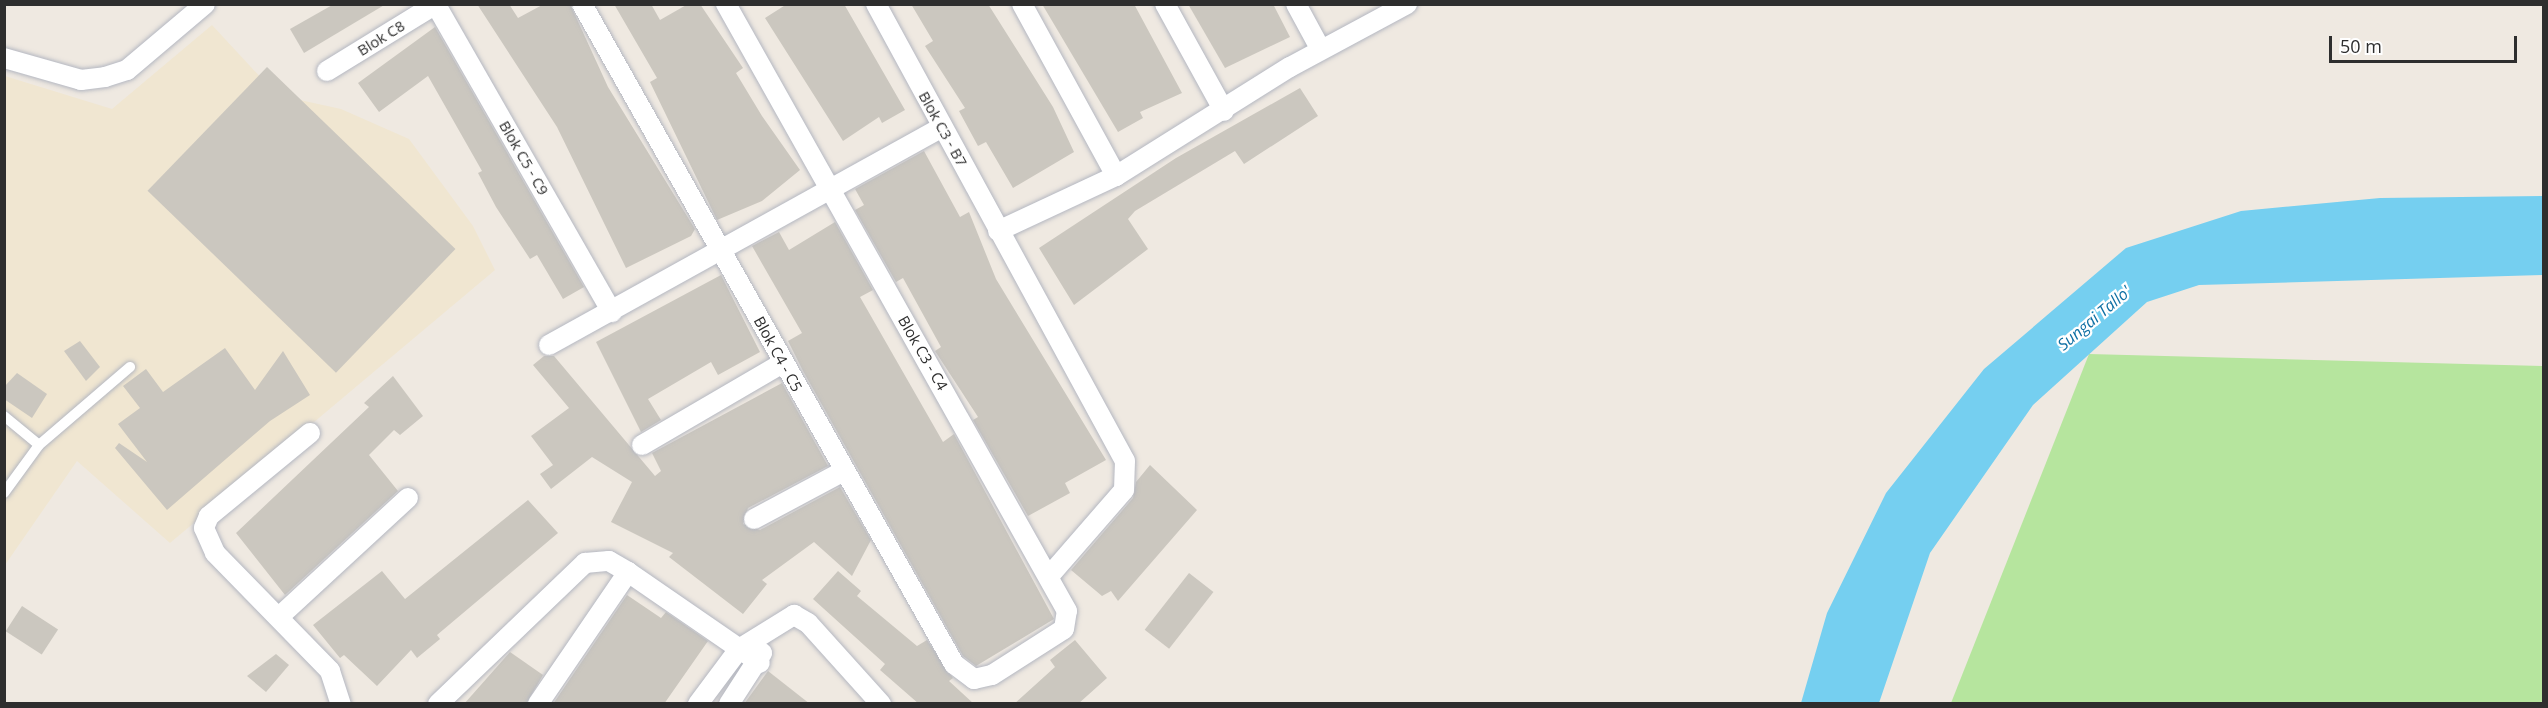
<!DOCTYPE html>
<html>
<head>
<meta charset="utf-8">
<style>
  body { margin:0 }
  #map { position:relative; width:2548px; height:708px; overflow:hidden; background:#efe9e1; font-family:"Open Sans",sans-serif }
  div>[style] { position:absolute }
  .education>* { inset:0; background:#f0e6d1 }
  .green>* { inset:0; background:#b6e59e }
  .water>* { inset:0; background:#75cff0 }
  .building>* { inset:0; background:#cbc7bf; transform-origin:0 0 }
  .roads { filter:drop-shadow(0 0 2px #b4b7c1) drop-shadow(0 0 2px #b4b7c1) }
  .service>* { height:10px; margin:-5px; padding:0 5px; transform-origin:5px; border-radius:5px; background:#fff }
  .minor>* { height:20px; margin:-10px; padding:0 10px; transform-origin:10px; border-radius:10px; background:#fff }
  span { translate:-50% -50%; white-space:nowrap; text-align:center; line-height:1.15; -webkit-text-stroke:4.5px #fff; paint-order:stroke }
  .street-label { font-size:15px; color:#2e2e2e }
  .water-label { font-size:16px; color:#0d6fa3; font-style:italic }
  .frame { position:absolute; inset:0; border:6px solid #2e2e2e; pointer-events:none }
  .scale { position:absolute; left:2329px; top:36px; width:188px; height:27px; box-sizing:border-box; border:3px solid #2e2e2e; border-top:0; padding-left:8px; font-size:18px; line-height:21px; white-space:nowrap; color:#2e2e2e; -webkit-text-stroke:4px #fff; paint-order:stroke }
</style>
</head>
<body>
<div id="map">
  <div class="education">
    <i style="clip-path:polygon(212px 25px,277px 95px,341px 109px,409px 139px,473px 226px,495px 270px,170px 543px,77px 461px,5px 565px,5px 76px,112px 109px)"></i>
  </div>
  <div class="green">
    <i style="clip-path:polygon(2089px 354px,2543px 366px,2543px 703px,1951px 703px)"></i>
  </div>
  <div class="water">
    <i style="clip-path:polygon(2543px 196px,2543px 275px,2199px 285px,2147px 302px,2033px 405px,1930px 553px,1879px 703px,1801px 703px,1827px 613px,1886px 493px,1984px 369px,2126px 248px,2241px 211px,2380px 198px)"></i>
  </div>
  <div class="building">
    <i style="clip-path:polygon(334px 4px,386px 4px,304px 53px,290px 29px)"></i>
    <i style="clip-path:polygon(477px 4px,509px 4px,518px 18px,544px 4px,570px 4px,608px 87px,695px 229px,691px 236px,626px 268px,557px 127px)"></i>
    <i style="clip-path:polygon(614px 4px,651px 4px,660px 20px,688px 4px,700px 4px,743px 68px,736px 73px,762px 116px,800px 170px,762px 201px,717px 220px,650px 82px,657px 78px)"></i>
    <i style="clip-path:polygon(787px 4px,844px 4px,905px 110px,882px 123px,879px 117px,843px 141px,765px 18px)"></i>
    <i style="clip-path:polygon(911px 4px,988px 4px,1053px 107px,1074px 152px,1013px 188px,986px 142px,978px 146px,959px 111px,965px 108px,925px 46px,933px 41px)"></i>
    <i style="clip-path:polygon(1042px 4px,1134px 4px,1182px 93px,1140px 112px,1143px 118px,1118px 132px)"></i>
    <i style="clip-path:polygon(1188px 4px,1273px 4px,1290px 37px,1225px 68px)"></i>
    <i style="clip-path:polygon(435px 27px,584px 287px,563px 299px,537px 255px,530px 259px,496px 207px,478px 173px,482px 171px,428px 76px,379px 112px,358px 83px)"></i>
    <i style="left:267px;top:67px;width:262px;height:172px;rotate:44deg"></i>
    <i style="clip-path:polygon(1300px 88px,1318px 116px,1244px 164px,1235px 151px,1135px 211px,1128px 219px,1148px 249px,1074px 305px,1039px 248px,1176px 158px)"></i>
    <i style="clip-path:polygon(924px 151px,960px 217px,969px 212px,996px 279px,1106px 460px,1065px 483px,1070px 493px,1028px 516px,973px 420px,978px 417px,935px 351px,941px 347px,903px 278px,896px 282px,855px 210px,864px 205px,855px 189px)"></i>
    <i style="clip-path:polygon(835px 222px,873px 290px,860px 297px,943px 442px,954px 434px,1054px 619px,976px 666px,963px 656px,803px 371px,788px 341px,802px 333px,752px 246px,779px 232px,789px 250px)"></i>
    <i style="clip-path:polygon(721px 275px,760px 352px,718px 375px,711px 362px,648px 399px,661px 420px,641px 432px,596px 342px)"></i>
    <i style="clip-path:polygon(80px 341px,100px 367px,86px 381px,64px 351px)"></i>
    <i style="clip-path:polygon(225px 348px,255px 390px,283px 351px,310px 395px,270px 421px,167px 510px,115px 448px,119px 443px,147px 462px,118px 424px,140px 408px,123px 386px,146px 369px,163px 392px)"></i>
    <i style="clip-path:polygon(544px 356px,554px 356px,655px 476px,661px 471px,652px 453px,782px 383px,828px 466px,748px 508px,743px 524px,760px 530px,840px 487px,871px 540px,852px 576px,814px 542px,762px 580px,767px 584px,743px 614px,669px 557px,673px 553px,611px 522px,632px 482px,592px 457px,551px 489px,540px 474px,553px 465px,531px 436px,569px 408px,533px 365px)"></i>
    <i style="clip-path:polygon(17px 373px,47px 394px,32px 418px,4px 399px,4px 387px)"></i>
    <i style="clip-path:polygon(393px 376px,423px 416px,400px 435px,394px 430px,369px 455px,398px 491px,285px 595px,236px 533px,369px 407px,364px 403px)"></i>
    <i style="clip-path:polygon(1150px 465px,1197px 510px,1118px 601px,1111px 591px,1102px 596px,1071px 570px,1133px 498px,1136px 482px)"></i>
    <i style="clip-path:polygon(528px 500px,558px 533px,437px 635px,440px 639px,417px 658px,411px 650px,377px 686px,344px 655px,340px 658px,313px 625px,382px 571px,405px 599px)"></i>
    <i style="clip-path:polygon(838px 571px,861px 591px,857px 596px,917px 646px,927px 640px,953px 678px,949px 681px,974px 704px,919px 704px,880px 670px,885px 664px,813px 599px)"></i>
    <i style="left:1189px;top:573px;width:31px;height:72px;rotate:38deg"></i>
    <i style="clip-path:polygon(627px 595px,661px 618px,666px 612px,708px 641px,664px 704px,553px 704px)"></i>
    <i style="left:22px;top:606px;width:43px;height:30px;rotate:33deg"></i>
    <i style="clip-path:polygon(1075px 640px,1107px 678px,1078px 704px,1014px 704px,1055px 667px,1050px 660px)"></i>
    <i style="clip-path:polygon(510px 652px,543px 675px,526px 704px,464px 704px)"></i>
    <i style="clip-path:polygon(276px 654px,289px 665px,266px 692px,247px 676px)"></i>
    <i style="clip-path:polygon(768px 671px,810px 704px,744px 704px)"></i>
  </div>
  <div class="roads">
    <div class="service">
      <i style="left:4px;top:416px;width:45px;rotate:39.6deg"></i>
      <i style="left:4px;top:493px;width:59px;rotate:-53.9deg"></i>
      <i style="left:39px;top:445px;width:120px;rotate:-40.6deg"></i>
    </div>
    <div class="minor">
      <i style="left:582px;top:4px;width:758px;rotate:60.59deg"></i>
      <i style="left:954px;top:664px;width:25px;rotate:37deg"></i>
      <i style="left:974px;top:679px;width:18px;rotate:-13deg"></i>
      <i style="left:992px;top:675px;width:85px;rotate:-32.6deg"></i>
      <i style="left:1064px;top:629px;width:18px;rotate:-81deg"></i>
      <i style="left:1067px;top:611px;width:696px;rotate:-119.33deg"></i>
      <i style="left:876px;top:4px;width:520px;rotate:61.42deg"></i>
      <i style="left:1125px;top:461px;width:29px;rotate:92deg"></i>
      <i style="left:1124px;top:490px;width:113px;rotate:131deg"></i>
      <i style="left:1022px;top:4px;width:196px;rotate:61.3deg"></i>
      <i style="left:1165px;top:4px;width:122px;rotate:61.1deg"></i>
      <i style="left:1296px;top:4px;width:52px;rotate:61.5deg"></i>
      <i style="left:436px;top:5px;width:354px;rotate:60.2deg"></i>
      <i style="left:4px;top:58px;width:80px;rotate:15.9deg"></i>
      <i style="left:81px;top:80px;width:24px;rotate:-7deg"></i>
      <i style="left:105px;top:77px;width:23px;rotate:-18deg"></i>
      <i style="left:127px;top:70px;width:102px;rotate:-40.2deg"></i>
      <i style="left:327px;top:71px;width:128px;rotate:-31.6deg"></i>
      <i style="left:998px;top:231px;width:130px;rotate:-25deg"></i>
      <i style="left:1116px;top:176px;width:205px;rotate:-32.1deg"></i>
      <i style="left:1290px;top:67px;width:133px;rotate:-28.3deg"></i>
      <i style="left:549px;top:345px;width:448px;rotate:-29deg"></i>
      <i style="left:310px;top:433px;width:131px;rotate:140.6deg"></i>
      <i style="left:209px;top:516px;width:13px;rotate:113deg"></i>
      <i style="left:204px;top:528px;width:27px;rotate:66deg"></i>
      <i style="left:215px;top:553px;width:165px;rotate:45.7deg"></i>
      <i style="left:330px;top:671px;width:35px;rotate:72deg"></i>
      <i style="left:642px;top:445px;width:163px;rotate:-30.2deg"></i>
      <i style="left:754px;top:519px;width:100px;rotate:-28.1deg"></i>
      <i style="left:280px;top:616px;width:174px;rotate:-42.7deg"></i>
      <i style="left:438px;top:704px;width:204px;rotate:-43.8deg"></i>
      <i style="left:585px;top:563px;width:24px;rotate:-5deg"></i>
      <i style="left:609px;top:561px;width:22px;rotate:30deg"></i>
      <i style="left:538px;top:704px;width:160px;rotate:-55.7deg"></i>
      <i style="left:628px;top:572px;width:160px;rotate:34.6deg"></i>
      <i style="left:698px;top:704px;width:69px;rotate:-53.3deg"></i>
      <i style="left:739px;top:649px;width:65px;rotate:-31.7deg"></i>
      <i style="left:794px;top:615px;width:16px;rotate:30deg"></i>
      <i style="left:808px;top:623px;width:109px;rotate:48deg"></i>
      <i style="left:729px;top:704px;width:61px;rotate:-57.1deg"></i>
    </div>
  </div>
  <div class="street-label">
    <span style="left:381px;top:38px;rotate:-32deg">Blok C8</span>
    <span style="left:943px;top:129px;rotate:61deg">Blok C3 - B7</span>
    <span style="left:524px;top:158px;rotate:60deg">Blok C5 - C9</span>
    <span style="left:923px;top:353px;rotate:60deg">Blok C3 - C4</span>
    <span style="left:778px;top:354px;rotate:61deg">Blok C4 - C5</span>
  </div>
  <div class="water-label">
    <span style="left:2094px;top:318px;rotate:-40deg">Sungai Tallo'</span>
  </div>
  <div class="frame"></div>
  <div class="scale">50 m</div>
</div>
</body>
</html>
